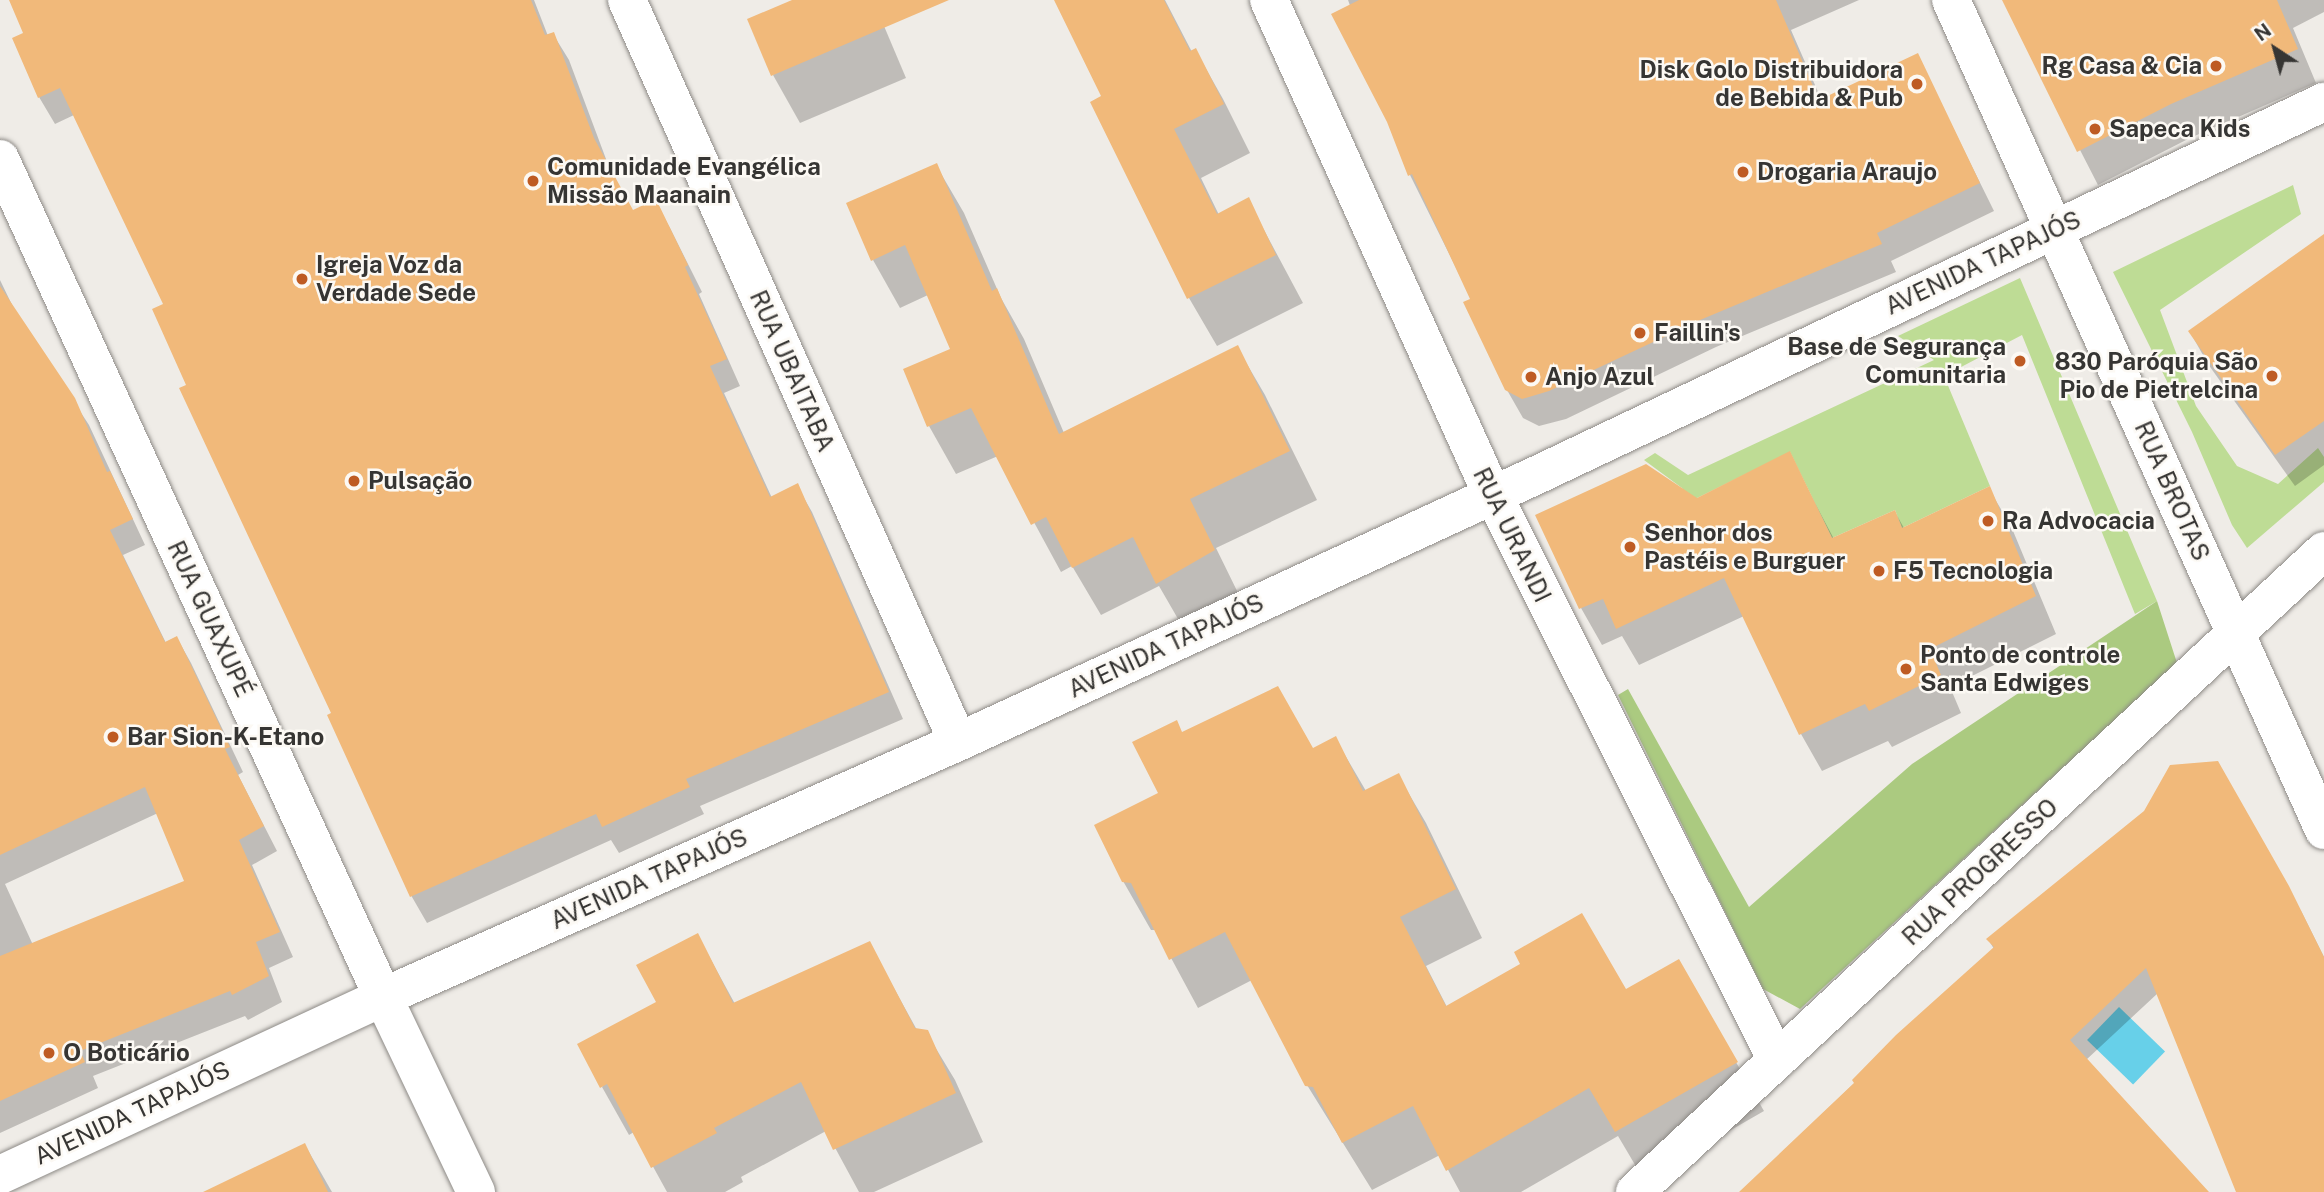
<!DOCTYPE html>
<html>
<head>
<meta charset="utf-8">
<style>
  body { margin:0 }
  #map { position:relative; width:2324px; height:1192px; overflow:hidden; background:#efece7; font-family:"Public Sans",sans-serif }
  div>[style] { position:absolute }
  .green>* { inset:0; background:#bedc95 }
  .forest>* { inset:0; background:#abca80 }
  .water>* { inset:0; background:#67d0e9; transform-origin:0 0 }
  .shadow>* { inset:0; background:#0003 }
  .building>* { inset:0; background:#f1b97a }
  .roads { filter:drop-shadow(0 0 2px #8d8a86) drop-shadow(0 0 2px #8d8a86) }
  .minor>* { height:38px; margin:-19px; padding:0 19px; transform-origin:19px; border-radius:19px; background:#fff }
  .secondary>* { height:38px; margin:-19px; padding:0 19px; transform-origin:19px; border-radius:19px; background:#fff }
  .dots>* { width:19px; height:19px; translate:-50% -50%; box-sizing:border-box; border:4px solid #fcf9f4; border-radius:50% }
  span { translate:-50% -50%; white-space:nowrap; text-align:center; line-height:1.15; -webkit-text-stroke:5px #fcf9f4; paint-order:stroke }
  .poi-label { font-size:24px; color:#363533; font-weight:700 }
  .right { translate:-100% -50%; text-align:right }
  .left { translate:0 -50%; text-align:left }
  .street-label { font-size:24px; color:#363533 }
  .north { position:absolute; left:2240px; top:14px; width:70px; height:70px; -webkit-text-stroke:5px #fcf9f4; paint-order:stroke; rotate:324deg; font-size:19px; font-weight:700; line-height:28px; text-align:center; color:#363533 }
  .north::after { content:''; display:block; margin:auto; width:24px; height:32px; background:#363533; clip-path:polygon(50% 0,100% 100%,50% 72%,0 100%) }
</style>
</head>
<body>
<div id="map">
  <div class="green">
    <i style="clip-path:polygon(2293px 185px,2301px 214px,2160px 310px,2196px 406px,2237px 466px,2278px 484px,2318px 448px,2324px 457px,2324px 482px,2247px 548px,2232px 525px,2192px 432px,2113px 272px)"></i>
    <i style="clip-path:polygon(2020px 278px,2157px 601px,2135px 614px,2022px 335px,1944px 376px,1990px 486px,1902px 528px,1895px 510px,1832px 538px,1790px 452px,1689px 502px,1682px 488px,1644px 460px,1655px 453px,1688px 475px,1934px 360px,1898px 336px)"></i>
  </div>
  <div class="forest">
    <i style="clip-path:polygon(2157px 601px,2177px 663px,1800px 1009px,1763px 989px,1618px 695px,1628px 689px,1749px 907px,1912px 764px)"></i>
  </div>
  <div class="water">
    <i style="left:2119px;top:1007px;width:64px;height:46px;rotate:44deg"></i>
  </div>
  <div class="shadow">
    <i style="clip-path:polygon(10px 0,534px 0,548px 36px,553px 34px,569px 60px,609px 167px,633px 212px,655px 202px,670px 228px,702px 292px,699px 294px,740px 386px,724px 393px,772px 498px,797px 486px,812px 512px,903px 719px,700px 806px,704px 814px,619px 853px,611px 840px,427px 923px,412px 897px,330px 716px,334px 714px,188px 386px,165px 305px,74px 115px,55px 124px,39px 97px,26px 34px)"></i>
    <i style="clip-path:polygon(873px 0,906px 78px,800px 123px,773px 75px)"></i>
    <i style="clip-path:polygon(1055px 0,1165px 0,1192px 52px,1196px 51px,1223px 99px,1250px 153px,1201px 178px,1219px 215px,1248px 200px,1303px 303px,1217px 346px,1189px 298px,1103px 97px)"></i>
    <i style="clip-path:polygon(1348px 0,1859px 0,1791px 30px,1822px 101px,1917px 55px,1994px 211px,1891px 261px,1896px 272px,1716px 347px,1566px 419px,1539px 426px,1523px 418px,1507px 390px,1472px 300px,1410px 175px)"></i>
    <i style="clip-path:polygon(2003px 0,2324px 0,2324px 12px,2293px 28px,2316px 83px,2190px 138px,2098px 185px)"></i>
    <i style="clip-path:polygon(936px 165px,964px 213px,1001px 298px,1024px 339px,1064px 433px,1237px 347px,1265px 395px,1317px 500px,1216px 548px,1241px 599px,1185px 631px,1159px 586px,1101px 615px,1072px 566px,1061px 572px,998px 456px,956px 474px,929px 426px,952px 350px,928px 295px,900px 308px,873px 260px)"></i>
    <i style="clip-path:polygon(2324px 237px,2324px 465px,2295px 486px,2208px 364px,2190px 332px)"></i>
    <i style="clip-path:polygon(evenodd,0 280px,16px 313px,89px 425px,145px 545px,123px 555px,166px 643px,177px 638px,191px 663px,243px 772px,238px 775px,277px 851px,252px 865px,293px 957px,269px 968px,282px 1002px,248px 1020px,245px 1016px,93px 1076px,98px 1088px,0 1133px,0 280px,158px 813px,186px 882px,33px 945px,5px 884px,158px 813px)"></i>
    <i style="clip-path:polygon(1789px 454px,1834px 539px,1895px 512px,1904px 528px,1989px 489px,2011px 526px,2056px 634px,1950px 687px,1961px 713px,1892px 747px,1888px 741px,1822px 771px,1801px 734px,1744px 616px,1639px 665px,1622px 636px,1602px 645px,1581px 608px,1696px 500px)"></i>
    <i style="clip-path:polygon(1183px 734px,1313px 750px,1335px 738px,1366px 791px,1398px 775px,1426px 823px,1482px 938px,1426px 966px,1447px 1007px,1625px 992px,1678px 961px,1764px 1111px,1644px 1180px,1618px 1136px,1521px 1192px,1460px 1192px,1440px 1155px,1372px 1190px,1307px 1085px,1252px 980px,1198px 1008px,1156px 930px,1151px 930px,1123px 881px)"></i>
    <i style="clip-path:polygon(2301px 911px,2324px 957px,2324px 1192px,2238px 1192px,2158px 993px,2086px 1060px,2207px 1192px,1741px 1192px,1994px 949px,1988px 939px)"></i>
    <i style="clip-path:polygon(698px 936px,735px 1004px,869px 943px,917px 1030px,926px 1032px,955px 1080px,983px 1142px,874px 1192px,859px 1192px,826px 1131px,741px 1177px,743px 1182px,725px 1192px,667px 1192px,634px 1132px,629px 1135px,602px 1087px,659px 1003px)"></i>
    <i style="clip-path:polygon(305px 1145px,332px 1192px,256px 1192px)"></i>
  </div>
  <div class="building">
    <i style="clip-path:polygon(9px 0,531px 0,545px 35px,554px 32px,594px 138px,633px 210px,656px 199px,688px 265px,685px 267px,727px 359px,710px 366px,770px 497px,798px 483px,889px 692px,686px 779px,690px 787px,602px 827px,596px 814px,410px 897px,327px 715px,331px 713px,179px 388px,186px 385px,152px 309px,163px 304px,60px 88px,38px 98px,12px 38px,23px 33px)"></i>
    <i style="clip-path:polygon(792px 0,949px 0,771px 76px,747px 19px)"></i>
    <i style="clip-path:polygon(1054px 0,1164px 0,1190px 51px,1196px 48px,1224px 104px,1174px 129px,1217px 214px,1249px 197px,1276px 255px,1187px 299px,1090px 102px,1101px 96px)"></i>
    <i style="clip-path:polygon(1359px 0,1776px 0,1819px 100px,1918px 53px,1980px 183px,1877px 233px,1882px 244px,1700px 320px,1549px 391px,1522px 399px,1505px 390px,1463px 302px,1470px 299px,1412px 174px,1408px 176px,1387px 122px,1331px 14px)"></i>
    <i style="clip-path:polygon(2002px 0,2277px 0,2298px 49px,2171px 104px,2077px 152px)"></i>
    <i style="clip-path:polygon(937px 163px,992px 291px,997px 288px,1059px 434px,1238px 345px,1290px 451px,1190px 499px,1215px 550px,1156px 584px,1133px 537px,1072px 568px,1046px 517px,1031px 525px,971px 408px,927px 427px,903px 369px,950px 349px,905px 245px,871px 261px,846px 203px)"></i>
    <i style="clip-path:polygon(2324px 234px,2324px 421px,2275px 455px,2188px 331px)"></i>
    <i style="clip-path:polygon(0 286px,75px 398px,107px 472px,110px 471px,133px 519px,110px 530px,165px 642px,177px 636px,230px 747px,225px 749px,264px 826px,239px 840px,280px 932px,256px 942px,269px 976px,232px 995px,230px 991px,80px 1051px,85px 1062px,0 1101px,0 956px,184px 881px,145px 787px,0 855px)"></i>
    <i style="clip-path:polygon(1790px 451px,1832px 538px,1895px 510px,1902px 528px,1990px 486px,2036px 596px,1930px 649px,1941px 675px,1869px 711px,1865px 704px,1799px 735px,1724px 578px,1616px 629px,1603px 599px,1579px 609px,1535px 515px,1646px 464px,1697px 498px)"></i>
    <i style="clip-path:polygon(1278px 686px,1313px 748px,1336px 736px,1363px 791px,1399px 773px,1456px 889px,1400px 917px,1446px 1006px,1520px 964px,1514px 952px,1582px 913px,1626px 989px,1679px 959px,1738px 1062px,1615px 1132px,1589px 1088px,1446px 1171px,1413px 1106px,1342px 1143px,1313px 1087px,1305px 1086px,1225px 932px,1169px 960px,1131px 883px,1122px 882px,1094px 825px,1158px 793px,1132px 742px,1177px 720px,1182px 732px)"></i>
    <i style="clip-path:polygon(2218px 761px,2289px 886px,2324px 957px,2324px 1192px,2236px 1192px,2146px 968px,2070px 1040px,2209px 1192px,1739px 1192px,1854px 1083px,1852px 1080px,1896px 1035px,1994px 947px,1986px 939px,2144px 811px,2170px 765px)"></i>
    <i style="clip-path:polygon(698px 933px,733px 1003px,870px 941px,915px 1028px,928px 1030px,956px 1093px,833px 1150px,801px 1082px,714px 1128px,717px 1133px,651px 1168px,607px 1084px,600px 1088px,577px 1044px,656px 1002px,636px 965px)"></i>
    <i style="clip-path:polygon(305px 1143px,328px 1192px,203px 1192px)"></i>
  </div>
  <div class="roads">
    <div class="minor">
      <i style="left:627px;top:0;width:812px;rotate:65.96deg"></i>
      <i style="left:1269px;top:0;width:528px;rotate:65.72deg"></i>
      <i style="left:1486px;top:481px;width:648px;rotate:63.32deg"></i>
      <i style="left:1951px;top:0;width:910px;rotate:65.8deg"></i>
      <i style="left:0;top:159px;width:921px;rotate:65.44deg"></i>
      <i style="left:383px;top:997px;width:216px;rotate:64.5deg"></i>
      <i style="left:1635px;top:1192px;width:941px;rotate:-42.93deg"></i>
    </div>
    <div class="secondary">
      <i style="left:0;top:1175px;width:422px;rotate:-24.9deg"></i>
      <i style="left:383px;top:997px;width:629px;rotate:-23.92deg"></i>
      <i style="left:958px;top:742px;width:640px;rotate:-24.76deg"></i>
      <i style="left:1539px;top:474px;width:869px;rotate:-25.36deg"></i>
    </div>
  </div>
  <div class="dots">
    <i style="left:2216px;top:66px;background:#be5b23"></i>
    <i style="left:1917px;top:84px;background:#be5b23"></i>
    <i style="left:2095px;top:129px;background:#be5b23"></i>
    <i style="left:1743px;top:172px;background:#be5b23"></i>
    <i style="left:533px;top:181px;background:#be5b23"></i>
    <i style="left:302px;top:279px;background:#be5b23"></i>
    <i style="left:1640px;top:333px;background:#be5b23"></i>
    <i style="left:2020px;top:361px;background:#be5b23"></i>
    <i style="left:2272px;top:376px;background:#be5b23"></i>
    <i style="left:1531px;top:377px;background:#be5b23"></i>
    <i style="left:354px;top:481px;background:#be5b23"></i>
    <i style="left:1988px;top:521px;background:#be5b23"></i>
    <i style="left:1630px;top:547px;background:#be5b23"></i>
    <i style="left:1879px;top:571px;background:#be5b23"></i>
    <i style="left:1906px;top:669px;background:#be5b23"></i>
    <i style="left:113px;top:737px;background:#be5b23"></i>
    <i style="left:49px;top:1053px;background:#be5b23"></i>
  </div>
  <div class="poi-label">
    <span class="right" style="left:2202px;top:66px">Rg Casa &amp; Cia</span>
    <span class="right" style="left:1903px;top:84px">Disk Golo Distribuidora<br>de Bebida &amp; Pub</span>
    <span class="left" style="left:2109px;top:129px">Sapeca Kids</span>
    <span class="left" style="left:547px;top:181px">Comunidade Evangélica<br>Missão Maanain</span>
    <span class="left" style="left:1757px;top:172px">Drogaria Araujo</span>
    <span class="left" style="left:316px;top:279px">Igreja Voz da<br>Verdade Sede</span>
    <span class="left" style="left:1654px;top:333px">Faillin's</span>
    <span class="right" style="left:2006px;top:361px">Base de Segurança<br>Comunitaria</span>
    <span class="right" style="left:2258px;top:376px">830 Paróquia São<br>Pio de Pietrelcina</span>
    <span class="left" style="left:1545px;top:377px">Anjo Azul</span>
    <span class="left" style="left:368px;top:481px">Pulsação</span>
    <span class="left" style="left:2002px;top:521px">Ra Advocacia</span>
    <span class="left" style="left:1644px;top:547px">Senhor dos<br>Pastéis e Burguer</span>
    <span class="left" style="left:1893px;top:571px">F5 Tecnologia</span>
    <span class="left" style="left:1920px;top:669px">Ponto de controle<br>Santa Edwiges</span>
    <span class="left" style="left:127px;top:737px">Bar Sion-K-Etano</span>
    <span class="left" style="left:63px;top:1053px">O Boticário</span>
  </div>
  <div class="street-label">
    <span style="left:1983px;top:263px;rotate:-25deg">AVENIDA TAPAJÓS</span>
    <span style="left:792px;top:371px;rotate:66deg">RUA UBAITABA</span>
    <span style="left:2172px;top:491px;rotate:66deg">RUA BROTAS</span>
    <span style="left:1512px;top:535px;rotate:64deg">RUA URANDI</span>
    <span style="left:210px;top:619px;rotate:65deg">RUA GUAXUPÉ</span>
    <span style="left:1166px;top:646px;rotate:-25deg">AVENIDA TAPAJÓS</span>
    <span style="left:1980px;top:872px;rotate:-43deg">RUA PROGRESSO</span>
    <span style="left:649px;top:879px;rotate:-24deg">AVENIDA TAPAJÓS</span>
    <span style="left:132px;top:1113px;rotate:-25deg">AVENIDA TAPAJÓS</span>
  </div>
  <div class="north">N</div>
</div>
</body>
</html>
